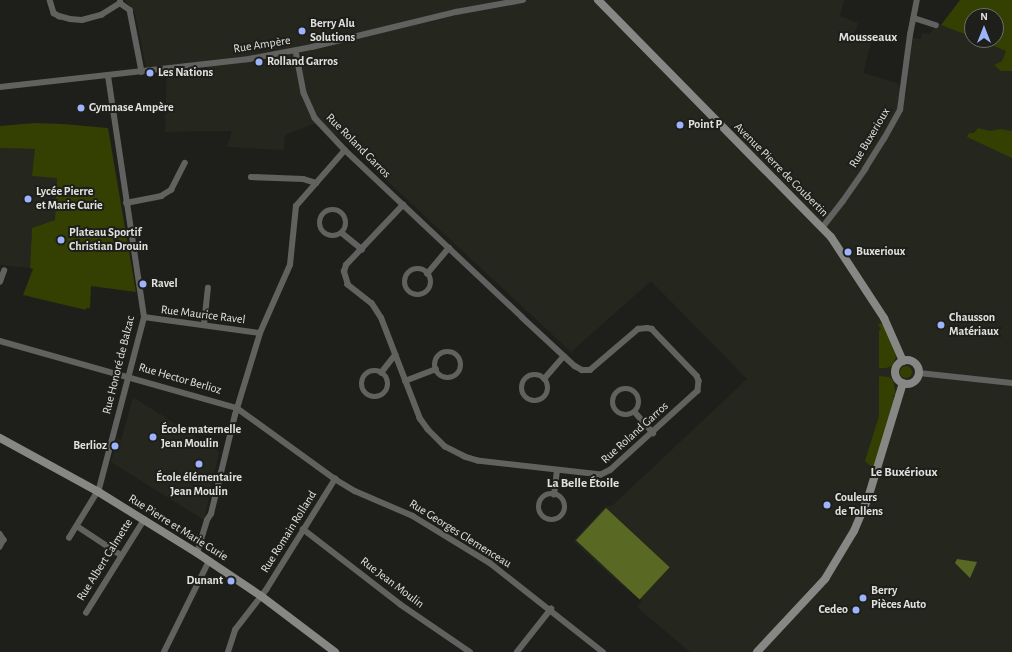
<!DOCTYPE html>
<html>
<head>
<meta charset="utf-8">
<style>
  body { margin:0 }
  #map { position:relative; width:1012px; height:652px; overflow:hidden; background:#1e1f1b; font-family:"Alegreya Sans",sans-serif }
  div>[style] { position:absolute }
  .built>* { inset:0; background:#25271e }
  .green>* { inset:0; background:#343f02 }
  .round { border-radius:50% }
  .water>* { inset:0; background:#596822; transform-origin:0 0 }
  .street>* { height:5.5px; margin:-2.75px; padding:0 2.75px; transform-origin:2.75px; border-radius:2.75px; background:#616260 }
  .street>.ring { margin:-2.75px; padding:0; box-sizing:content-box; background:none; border:5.5px solid #616260; border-radius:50% }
  .secondary>* { height:8px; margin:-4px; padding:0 4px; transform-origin:4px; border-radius:4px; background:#878885 }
  .secondary>.ring { margin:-4px; padding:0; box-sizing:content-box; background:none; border:8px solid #878885; border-radius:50% }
  .dots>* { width:11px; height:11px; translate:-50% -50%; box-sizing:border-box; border:2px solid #1e1f1b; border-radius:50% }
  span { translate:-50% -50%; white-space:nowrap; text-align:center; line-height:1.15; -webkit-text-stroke:4px #1e1f1b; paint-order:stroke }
  .poi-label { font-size:12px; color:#e0e1de; font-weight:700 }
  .left { translate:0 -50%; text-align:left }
  .right { translate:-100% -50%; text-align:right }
  .street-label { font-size:12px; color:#e0e1de }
  .neighbourhood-label { font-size:13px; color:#e0e1de; font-weight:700 }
  .north { position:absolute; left:964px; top:8px; width:40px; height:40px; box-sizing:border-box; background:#1e1f1b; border:1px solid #6c6d69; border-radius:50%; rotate:0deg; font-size:11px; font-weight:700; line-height:16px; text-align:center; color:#e0e1de }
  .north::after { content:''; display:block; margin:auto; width:14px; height:18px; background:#9db4fd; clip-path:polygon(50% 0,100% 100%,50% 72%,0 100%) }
</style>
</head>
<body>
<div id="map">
  <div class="built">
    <i style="clip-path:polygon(125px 0,844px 0,840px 16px,858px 23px,854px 36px,871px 42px,863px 73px,897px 83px,906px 96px,913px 38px,921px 39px,922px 33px,929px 34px,936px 26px,936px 23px,972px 37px,972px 40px,979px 40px,1012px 53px,1012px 652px,690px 652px,637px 607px,642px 601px,618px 582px,573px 541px,605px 507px,613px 505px,747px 379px,651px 281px,571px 352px,340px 137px,313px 124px,285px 135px,284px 150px,227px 147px,232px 131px,165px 132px,167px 67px,146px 68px,135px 13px)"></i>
    <i style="clip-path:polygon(0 148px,35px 149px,57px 178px,55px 220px,32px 228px,30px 268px,0 265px)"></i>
    <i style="clip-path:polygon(133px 397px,219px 452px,204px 520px,111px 462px,117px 438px,121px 441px)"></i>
  </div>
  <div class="green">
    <i style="clip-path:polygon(960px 0,1012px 0,1012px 71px,1001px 71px,994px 65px,1002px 61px,1006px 51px,979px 40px,996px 40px,996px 16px,972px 16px,972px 37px,941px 25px)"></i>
    <i style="clip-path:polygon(34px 123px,63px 124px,108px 128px,136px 292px,91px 286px,90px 308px,86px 308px,86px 310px,23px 295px,33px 269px,30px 268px,32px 228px,55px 220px,57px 178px,32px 176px,35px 149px,0 148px,0 126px)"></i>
    <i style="clip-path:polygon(978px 128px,990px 131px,1000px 129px,1012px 131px,1012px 158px,967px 137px,969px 133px,974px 133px)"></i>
    <i style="clip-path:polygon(880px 323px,884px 325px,894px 348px,896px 357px,892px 366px,886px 368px,879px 368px,879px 331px,881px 329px,878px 325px)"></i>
    <i class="round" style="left:900px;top:366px;width:12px;height:12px"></i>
    <i style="clip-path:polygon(879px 376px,889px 377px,893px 380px,896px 395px,893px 395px,894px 402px,875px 465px,870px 466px,865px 461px,879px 416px)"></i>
  </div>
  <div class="water">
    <i style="left:606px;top:508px;width:87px;height:44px;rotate:43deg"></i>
    <i style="clip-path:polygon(957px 559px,977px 562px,970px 578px,955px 563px)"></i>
  </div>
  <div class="street">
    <i style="left:50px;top:0;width:14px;rotate:73deg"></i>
    <i style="left:54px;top:13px;width:6px;rotate:31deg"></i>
    <i style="left:59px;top:16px;width:11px;rotate:15deg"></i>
    <i style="left:70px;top:19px;width:12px;rotate:5deg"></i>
    <i style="left:82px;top:20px;width:20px;rotate:-15deg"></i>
    <i style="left:101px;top:15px;width:22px;rotate:-32deg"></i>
    <i style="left:120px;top:3px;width:3px;rotate:-90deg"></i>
    <i style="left:120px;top:3px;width:12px;rotate:35deg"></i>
    <i style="left:130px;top:10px;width:63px;rotate:79deg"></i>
    <i style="left:914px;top:18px;width:23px;rotate:18deg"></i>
    <i style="left:296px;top:51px;width:43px;rotate:79.2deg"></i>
    <i style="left:304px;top:93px;width:27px;rotate:66deg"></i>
    <i style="left:315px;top:118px;width:44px;rotate:46.8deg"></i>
    <i style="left:345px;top:150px;width:243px;rotate:43.3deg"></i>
    <i style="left:522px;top:317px;width:72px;rotate:42.8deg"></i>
    <i style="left:575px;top:366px;width:8px;rotate:30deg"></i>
    <i style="left:582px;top:370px;width:8px"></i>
    <i style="left:590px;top:370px;width:63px;rotate:-40.5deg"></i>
    <i style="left:638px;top:329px;width:9px;rotate:-6deg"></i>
    <i style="left:647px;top:328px;width:5px;rotate:11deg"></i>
    <i style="left:652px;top:329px;width:65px;rotate:46.2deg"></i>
    <i style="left:697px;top:376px;width:5px;rotate:68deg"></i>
    <i style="left:699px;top:381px;width:10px;rotate:96deg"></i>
    <i style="left:698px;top:391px;width:118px;rotate:137.8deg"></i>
    <i style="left:611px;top:470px;width:11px;rotate:153deg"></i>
    <i style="left:601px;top:475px;width:124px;rotate:-173.5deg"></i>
    <i style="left:478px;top:461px;width:14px;rotate:-163deg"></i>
    <i style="left:465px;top:457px;width:22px;rotate:-153deg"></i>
    <i style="left:445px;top:447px;width:24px;rotate:-135deg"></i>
    <i style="left:428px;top:430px;width:14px;rotate:-126deg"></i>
    <i style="left:420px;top:419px;width:108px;rotate:-111.1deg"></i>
    <i style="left:381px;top:318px;width:17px;rotate:-123deg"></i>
    <i style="left:372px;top:304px;width:31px;rotate:-142deg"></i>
    <i style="left:348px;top:285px;width:14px;rotate:-107deg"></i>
    <i style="left:344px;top:272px;width:7px;rotate:-74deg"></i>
    <i style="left:346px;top:265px;width:83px;rotate:-46.5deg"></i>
    <i style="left:0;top:87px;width:251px;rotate:-6.4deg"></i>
    <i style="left:249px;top:59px;width:64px;rotate:-10.8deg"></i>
    <i style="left:312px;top:47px;width:148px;rotate:-13.7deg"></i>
    <i style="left:456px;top:12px;width:68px;rotate:-10.2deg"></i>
    <i style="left:251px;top:177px;width:52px;rotate:2.2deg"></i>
    <i style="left:303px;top:179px;width:14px;rotate:17deg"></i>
    <i style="left:126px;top:203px;width:36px;rotate:-11deg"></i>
    <i style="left:161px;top:196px;width:12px;rotate:-31deg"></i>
    <i style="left:171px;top:190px;width:30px;rotate:-63deg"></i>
    <i class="ring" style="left:320px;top:210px;width:20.5px;height:20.5px"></i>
    <i style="left:822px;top:228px;width:34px;rotate:-52deg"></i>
    <i style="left:843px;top:201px;width:39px;rotate:-55deg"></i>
    <i style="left:865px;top:169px;width:36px;rotate:-58deg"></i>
    <i style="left:884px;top:139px;width:33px;rotate:-61deg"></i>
    <i style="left:900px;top:110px;width:76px;rotate:-82.4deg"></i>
    <i style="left:910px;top:35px;width:36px;rotate:-79deg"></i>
    <i style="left:342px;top:233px;width:26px;rotate:39deg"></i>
    <i class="ring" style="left:405px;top:269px;width:20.5px;height:20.5px"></i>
    <i style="left:427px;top:274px;width:34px;rotate:-50deg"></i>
    <i style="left:0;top:282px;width:12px;rotate:-70deg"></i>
    <i style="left:144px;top:317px;width:117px;rotate:7.9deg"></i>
    <i style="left:204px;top:325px;width:37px;rotate:-84deg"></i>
    <i style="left:0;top:341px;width:246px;rotate:15.8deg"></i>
    <i style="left:237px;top:408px;width:121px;rotate:35.9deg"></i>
    <i style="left:335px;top:479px;width:23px;rotate:31deg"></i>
    <i style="left:355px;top:491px;width:63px;rotate:23.3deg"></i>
    <i style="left:413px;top:516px;width:90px;rotate:31.4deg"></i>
    <i style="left:490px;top:563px;width:144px;rotate:38.2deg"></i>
    <i class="ring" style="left:435px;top:352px;width:20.5px;height:20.5px"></i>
    <i class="ring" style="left:362px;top:371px;width:20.5px;height:20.5px"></i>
    <i style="left:381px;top:373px;width:23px;rotate:-52deg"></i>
    <i style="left:919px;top:373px;width:94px;rotate:6.1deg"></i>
    <i class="ring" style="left:522px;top:375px;width:20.5px;height:20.5px"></i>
    <i style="left:544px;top:379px;width:30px;rotate:-49deg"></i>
    <i style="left:405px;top:381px;width:33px;rotate:-21deg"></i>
    <i class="ring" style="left:613px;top:389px;width:20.5px;height:20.5px"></i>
    <i style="left:635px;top:412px;width:28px;rotate:49deg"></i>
    <i class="ring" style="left:539px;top:494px;width:20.5px;height:20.5px"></i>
    <i style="left:554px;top:495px;width:24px;rotate:-83deg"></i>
    <i style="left:77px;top:526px;width:53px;rotate:33.4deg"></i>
    <i style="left:303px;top:529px;width:123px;rotate:37.7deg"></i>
    <i style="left:400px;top:604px;width:85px;rotate:34.4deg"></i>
    <i style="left:0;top:534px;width:7px;rotate:56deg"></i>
    <i style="left:4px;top:540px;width:8px;rotate:120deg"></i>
    <i style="left:69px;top:538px;width:57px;rotate:-58.5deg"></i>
    <i style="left:99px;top:489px;width:178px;rotate:-75.3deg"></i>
    <i style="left:144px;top:317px;width:244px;rotate:-98.5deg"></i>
    <i style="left:197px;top:553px;width:34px;rotate:-73deg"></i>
    <i style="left:207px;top:520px;width:7px;rotate:-56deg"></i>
    <i style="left:211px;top:514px;width:102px;rotate:-76.4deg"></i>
    <i style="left:235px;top:415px;width:86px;rotate:-73deg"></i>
    <i style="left:260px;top:333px;width:74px;rotate:-66.2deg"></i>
    <i style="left:290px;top:265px;width:59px;rotate:-84.2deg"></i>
    <i style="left:296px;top:206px;width:74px;rotate:-48.8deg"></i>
    <i style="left:86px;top:613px;width:110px;rotate:-58.1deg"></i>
    <i style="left:164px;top:652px;width:102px;rotate:-63.7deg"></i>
    <i style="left:228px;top:652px;width:23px;rotate:-72deg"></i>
    <i style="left:235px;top:630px;width:51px;rotate:-52.2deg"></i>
    <i style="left:266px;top:590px;width:131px;rotate:-58.1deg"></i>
    <i style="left:517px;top:652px;width:55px;rotate:-51.7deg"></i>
  </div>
  <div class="secondary">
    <i style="left:598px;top:0;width:332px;rotate:45.5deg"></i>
    <i style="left:831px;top:237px;width:97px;rotate:56.8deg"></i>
    <i style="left:884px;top:318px;width:47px;rotate:66.2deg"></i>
    <i class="ring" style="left:895px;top:360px;width:16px;height:16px"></i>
    <i style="left:0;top:438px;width:111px;rotate:28.7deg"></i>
    <i style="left:97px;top:491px;width:118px;rotate:31.8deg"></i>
    <i style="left:197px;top:553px;width:77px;rotate:33.9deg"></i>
    <i style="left:261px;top:596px;width:93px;rotate:37.1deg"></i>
    <i style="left:757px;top:652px;width:100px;rotate:-47deg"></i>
    <i style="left:825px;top:579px;width:56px;rotate:-58.9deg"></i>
    <i style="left:854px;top:531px;width:36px;rotate:-67deg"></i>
    <i style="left:868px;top:498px;width:120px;rotate:-73.1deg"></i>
  </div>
  <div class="dots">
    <i style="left:302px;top:31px;background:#9db4fd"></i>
    <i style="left:259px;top:62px;background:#9db4fd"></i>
    <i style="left:150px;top:73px;background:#9db4fd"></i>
    <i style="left:81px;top:108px;background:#9db4fd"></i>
    <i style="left:680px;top:125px;background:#9db4fd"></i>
    <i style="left:28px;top:199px;background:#9db4fd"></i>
    <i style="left:61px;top:240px;background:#9db4fd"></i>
    <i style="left:848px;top:252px;background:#9db4fd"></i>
    <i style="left:143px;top:284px;background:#9db4fd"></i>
    <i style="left:941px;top:325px;background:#9db4fd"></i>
    <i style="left:153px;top:437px;background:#9db4fd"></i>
    <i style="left:115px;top:446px;background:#9db4fd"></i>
    <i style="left:199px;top:464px;background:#9db4fd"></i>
    <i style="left:827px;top:505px;background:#9db4fd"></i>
    <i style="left:231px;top:581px;background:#9db4fd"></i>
    <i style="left:863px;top:598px;background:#9db4fd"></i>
    <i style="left:856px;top:610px;background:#9db4fd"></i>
  </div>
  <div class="poi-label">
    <span class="left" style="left:310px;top:31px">Berry Alu<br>Solutions</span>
    <span class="left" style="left:267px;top:62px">Rolland Garros</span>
    <span class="left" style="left:158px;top:73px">Les Nations</span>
    <span class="left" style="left:89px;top:108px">Gymnase Ampère</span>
    <span class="left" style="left:688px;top:125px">Point P</span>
    <span class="left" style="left:36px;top:199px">Lycée Pierre<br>et Marie Curie</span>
    <span class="left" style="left:69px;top:240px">Plateau Sportif<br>Christian Drouin</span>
    <span class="left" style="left:856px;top:252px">Buxerioux</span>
    <span class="left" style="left:151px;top:284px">Ravel</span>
    <span class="left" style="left:949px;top:325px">Chausson<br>Matériaux</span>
    <span class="left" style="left:161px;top:437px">École maternelle<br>Jean Moulin</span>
    <span class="right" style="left:107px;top:446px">Berlioz</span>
    <span style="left:199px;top:485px">École élémentaire<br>Jean Moulin</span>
    <span class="left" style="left:835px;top:505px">Couleurs<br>de Tollens</span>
    <span class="right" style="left:223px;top:581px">Dunant</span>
    <span class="left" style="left:871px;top:598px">Berry<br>Pièces Auto</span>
    <span class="right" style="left:848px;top:610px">Cedeo</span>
  </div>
  <div class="street-label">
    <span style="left:262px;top:45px;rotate:-9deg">Rue Ampère</span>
    <span style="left:870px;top:138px;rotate:-59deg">Rue Buxerioux</span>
    <span style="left:358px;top:146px;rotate:45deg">Rue Roland Garros</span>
    <span style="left:781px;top:170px;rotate:45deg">Avenue Pierre de Coubertin</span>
    <span style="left:203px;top:315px;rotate:7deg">Rue Maurice Ravel</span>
    <span style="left:119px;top:365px;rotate:-76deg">Rue Honoré de Balzac</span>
    <span style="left:180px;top:379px;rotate:16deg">Rue Hector Berlioz</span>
    <span style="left:635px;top:433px;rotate:-42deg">Rue Roland Garros</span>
    <span style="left:178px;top:528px;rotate:32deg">Rue Pierre et Marie Curie</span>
    <span style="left:289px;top:532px;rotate:-58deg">Rue Romain Rolland</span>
    <span style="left:460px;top:534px;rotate:32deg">Rue Georges Clemenceau</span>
    <span style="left:105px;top:560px;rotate:-58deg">Rue Albert Calmette</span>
    <span style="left:392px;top:583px;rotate:37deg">Rue Jean Moulin</span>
  </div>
  <div class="neighbourhood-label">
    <span style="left:868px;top:38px">Mousseaux</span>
    <span style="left:904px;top:473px">Le Buxérioux</span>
    <span style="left:583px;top:484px">La Belle Étoile</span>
  </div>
  <div class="north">N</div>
</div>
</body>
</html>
